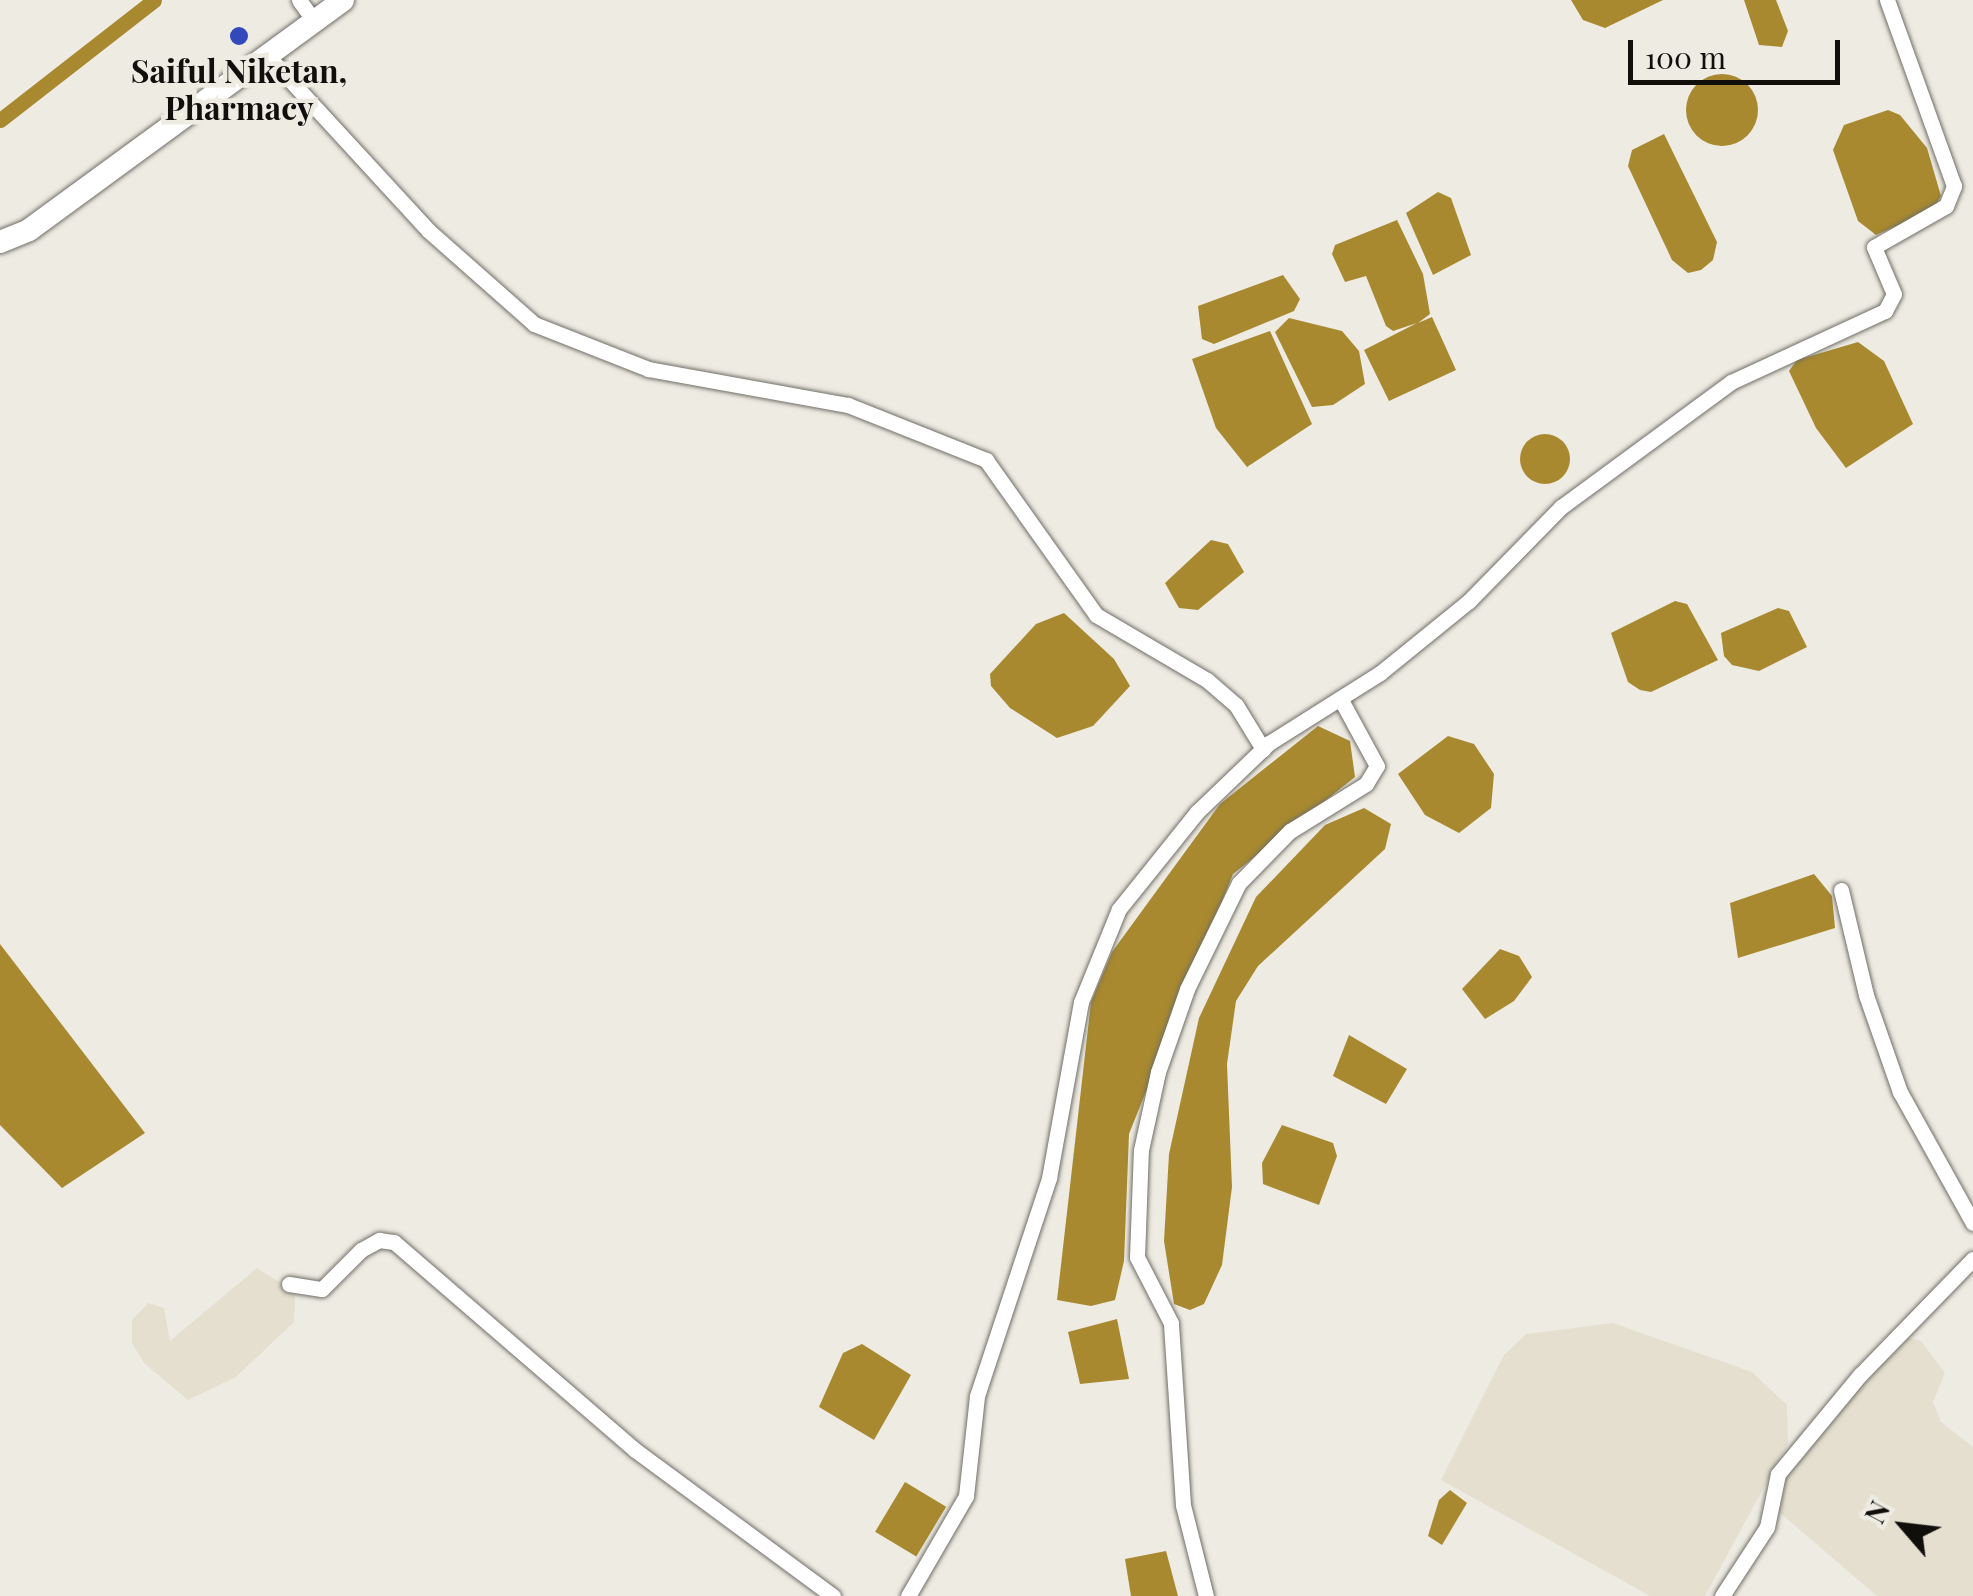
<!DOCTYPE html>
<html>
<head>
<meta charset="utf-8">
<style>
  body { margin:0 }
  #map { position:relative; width:1973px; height:1596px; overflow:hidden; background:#eeebe3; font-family:"Playfair Display",serif }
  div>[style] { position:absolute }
  .built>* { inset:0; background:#e5dfcf }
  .water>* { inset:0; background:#a8892f; transform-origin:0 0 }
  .round { border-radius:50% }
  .canal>* { height:15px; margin:-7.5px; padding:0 7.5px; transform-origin:7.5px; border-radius:7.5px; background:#a8892f }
  .roads { filter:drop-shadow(0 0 2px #706e66) drop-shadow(0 0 2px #706e66) }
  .minor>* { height:15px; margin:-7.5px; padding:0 7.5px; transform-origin:7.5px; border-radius:7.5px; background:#fff }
  .highway>* { height:22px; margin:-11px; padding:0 11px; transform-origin:11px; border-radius:11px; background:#fff }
  .dots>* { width:28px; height:28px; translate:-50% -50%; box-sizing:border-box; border:5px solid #eeebe3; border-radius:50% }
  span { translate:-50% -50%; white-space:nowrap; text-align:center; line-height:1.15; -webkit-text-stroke:9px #eeebe3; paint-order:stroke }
  .poi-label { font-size:32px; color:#100f0c; font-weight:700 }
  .north { position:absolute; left:1853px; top:1476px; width:100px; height:100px; -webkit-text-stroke:8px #eeebe3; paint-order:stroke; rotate:298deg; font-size:28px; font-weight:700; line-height:40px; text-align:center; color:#100f0c }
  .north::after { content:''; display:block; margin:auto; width:35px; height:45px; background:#100f0c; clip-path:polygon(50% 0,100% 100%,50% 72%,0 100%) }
  .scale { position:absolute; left:1628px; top:40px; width:212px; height:45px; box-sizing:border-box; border:5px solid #100f0c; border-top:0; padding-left:12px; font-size:30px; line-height:35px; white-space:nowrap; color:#100f0c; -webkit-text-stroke:8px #eeebe3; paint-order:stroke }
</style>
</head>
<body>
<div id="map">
  <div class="built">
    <i style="clip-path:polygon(257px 1268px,295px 1292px,294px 1322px,236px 1377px,188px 1400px,144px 1363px,132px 1343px,132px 1320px,148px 1303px,164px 1308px,170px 1341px)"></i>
    <i style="clip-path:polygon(1613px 1323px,1752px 1372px,1787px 1405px,1788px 1443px,1705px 1596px,1650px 1596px,1441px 1480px,1504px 1355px,1526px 1334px)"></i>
    <i style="clip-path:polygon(1909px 1338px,1921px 1341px,1945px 1373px,1933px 1402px,1941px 1422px,1973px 1447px,1973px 1596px,1877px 1596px,1772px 1506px,1780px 1474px,1817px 1427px)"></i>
  </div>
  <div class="water">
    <i style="clip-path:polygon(1571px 0,1663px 0,1605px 28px,1583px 20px)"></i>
    <i style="clip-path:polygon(1744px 0,1776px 0,1788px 31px,1782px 47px,1759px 45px)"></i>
    <i class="round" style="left:1686px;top:74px;width:72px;height:72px"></i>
    <i style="clip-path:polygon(1888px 110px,1900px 115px,1927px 148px,1941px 196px,1933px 210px,1876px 235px,1858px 221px,1833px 150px,1844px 125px)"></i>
    <i style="clip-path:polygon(1664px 134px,1717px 242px,1713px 260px,1701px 270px,1688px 273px,1672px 260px,1628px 166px,1632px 150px)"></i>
    <i style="clip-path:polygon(1438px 192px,1451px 198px,1471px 255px,1433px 275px,1406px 213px)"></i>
    <i style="clip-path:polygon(1397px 220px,1423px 274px,1430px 314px,1418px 323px,1432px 317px,1456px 370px,1389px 401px,1364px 350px,1417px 323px,1393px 331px,1386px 326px,1366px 276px,1345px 282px,1332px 254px,1335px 245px)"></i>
    <i style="clip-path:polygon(1283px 275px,1300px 299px,1294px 311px,1214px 344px,1202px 339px,1198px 306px)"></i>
    <i style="clip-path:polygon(1289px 318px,1342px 331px,1359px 351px,1365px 384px,1333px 405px,1312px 407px,1275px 332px)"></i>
    <i style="clip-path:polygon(1270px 331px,1312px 424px,1247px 467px,1216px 428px,1192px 359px)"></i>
    <i style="clip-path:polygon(1858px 342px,1884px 361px,1913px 424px,1846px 468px,1816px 428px,1789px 371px,1797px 360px)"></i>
    <i class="round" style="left:1520px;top:434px;width:50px;height:50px"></i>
    <i style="clip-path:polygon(1211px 540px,1228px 544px,1244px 572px,1198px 610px,1179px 608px,1165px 583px)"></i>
    <i style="clip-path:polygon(1675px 601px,1687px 604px,1718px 660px,1651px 692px,1640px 690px,1628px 682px,1611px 633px)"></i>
    <i style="clip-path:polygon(1778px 608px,1789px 611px,1807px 647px,1759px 671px,1732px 665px,1724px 656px,1721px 633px)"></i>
    <i style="clip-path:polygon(1064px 613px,1114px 659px,1130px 686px,1093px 726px,1057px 738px,1010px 708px,991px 686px,990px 674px,1036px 624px)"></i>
    <i style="clip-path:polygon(1318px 726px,1350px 741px,1355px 777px,1233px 874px,1129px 1134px,1124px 1261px,1115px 1300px,1091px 1306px,1057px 1300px,1091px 1002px,1112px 952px,1220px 804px)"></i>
    <i style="clip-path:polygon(1448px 736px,1474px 744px,1494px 774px,1491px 808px,1459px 833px,1425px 815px,1398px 774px)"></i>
    <i style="clip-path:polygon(1364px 808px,1391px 824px,1385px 849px,1258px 966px,1236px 1001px,1227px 1064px,1232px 1187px,1222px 1265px,1204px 1304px,1190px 1310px,1174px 1304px,1164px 1241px,1169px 1154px,1199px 1018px,1256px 897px,1325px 825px)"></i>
    <i style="clip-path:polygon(1814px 874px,1832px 896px,1835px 928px,1738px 958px,1730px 903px)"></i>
    <i style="clip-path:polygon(0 944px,145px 1133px,62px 1188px,0 1125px)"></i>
    <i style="clip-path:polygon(1500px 949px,1519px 956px,1532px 977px,1514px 1001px,1485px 1019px,1462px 989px)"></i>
    <i style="clip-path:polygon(1349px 1035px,1407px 1069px,1386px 1104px,1333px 1076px)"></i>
    <i style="clip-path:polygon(1282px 1125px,1333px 1143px,1337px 1156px,1319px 1205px,1263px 1184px,1262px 1163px)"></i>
    <i style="clip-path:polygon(1117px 1319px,1129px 1379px,1080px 1384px,1068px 1332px)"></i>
    <i style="clip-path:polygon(862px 1344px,911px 1375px,874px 1440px,819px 1407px,843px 1353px)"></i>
    <i style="left:905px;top:1482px;width:48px;height:58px;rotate:31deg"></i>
    <i style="clip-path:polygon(1450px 1490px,1467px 1503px,1442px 1545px,1428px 1536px,1439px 1500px)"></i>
    <i style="clip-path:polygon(1166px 1551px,1178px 1596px,1131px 1596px,1125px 1559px)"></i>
  </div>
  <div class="canal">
    <i style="left:0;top:120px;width:195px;rotate:-37.9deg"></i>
  </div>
  <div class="roads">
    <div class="minor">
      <i style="left:299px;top:0;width:26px;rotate:54deg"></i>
      <i style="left:267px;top:55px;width:239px;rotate:47.4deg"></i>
      <i style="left:429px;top:231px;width:140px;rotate:41.5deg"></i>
      <i style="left:534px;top:324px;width:123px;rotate:21.5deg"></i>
      <i style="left:648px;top:369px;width:203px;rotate:10.2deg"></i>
      <i style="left:848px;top:405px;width:149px;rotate:21.7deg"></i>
      <i style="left:986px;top:460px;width:190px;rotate:54.6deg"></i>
      <i style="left:1096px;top:615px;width:129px;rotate:30.4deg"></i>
      <i style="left:1207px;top:680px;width:38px;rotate:41deg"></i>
      <i style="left:1236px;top:705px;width:52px;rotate:58.5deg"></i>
      <i style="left:1841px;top:890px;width:108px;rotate:76.6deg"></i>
      <i style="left:1866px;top:995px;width:103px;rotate:70.7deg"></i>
      <i style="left:1900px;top:1092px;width:150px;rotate:60.9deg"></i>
      <i style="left:289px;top:1284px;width:33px;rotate:9deg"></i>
      <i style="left:322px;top:1289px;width:55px;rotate:-45deg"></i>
      <i style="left:361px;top:1250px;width:21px;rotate:-29deg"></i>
      <i style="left:379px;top:1240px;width:15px;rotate:8deg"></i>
      <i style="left:394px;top:1242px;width:318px;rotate:40.8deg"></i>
      <i style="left:635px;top:1450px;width:246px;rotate:36.4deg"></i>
      <i style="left:908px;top:1596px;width:116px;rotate:-59.9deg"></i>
      <i style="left:966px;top:1496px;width:101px;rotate:-83.7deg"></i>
      <i style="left:977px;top:1396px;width:230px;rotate:-71.7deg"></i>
      <i style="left:1049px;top:1178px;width:179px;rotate:-79.7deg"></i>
      <i style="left:1081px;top:1002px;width:100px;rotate:-67.8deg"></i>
      <i style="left:1119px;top:909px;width:124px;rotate:-51.2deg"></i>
      <i style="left:1197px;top:812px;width:100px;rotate:-43.8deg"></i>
      <i style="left:1269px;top:743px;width:131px;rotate:-32.2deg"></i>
      <i style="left:1380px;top:673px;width:114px;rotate:-39deg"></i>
      <i style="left:1469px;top:601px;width:132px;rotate:-45.6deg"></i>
      <i style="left:1561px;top:507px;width:211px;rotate:-36.3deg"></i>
      <i style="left:1731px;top:382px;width:170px;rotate:-24.8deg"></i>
      <i style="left:1885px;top:311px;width:19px;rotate:-62deg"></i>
      <i style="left:1894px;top:294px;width:51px;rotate:-113.1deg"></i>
      <i style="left:1874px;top:247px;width:83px;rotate:-29.7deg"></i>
      <i style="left:1946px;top:206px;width:22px;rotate:-68deg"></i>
      <i style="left:1954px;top:186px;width:198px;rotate:-109.8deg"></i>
      <i style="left:1206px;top:1596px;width:94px;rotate:-104.2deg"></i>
      <i style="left:1183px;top:1505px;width:182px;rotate:-93.8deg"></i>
      <i style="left:1171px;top:1323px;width:74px;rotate:-117.3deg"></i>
      <i style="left:1137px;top:1257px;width:107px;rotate:-87.9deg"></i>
      <i style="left:1141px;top:1150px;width:80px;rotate:-77.7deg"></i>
      <i style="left:1158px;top:1072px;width:88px;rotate:-70.7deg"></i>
      <i style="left:1187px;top:989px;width:118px;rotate:-63.9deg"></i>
      <i style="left:1239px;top:883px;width:73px;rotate:-45.6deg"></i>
      <i style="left:1290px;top:831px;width:89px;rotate:-31.7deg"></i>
      <i style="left:1366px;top:784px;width:21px;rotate:-59deg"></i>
      <i style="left:1377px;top:766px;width:77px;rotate:-118.6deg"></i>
      <i style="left:1722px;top:1596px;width:82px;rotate:-56.9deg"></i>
      <i style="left:1767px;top:1527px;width:54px;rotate:-78.3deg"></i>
      <i style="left:1778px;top:1474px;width:129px;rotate:-50.4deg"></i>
      <i style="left:1860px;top:1375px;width:162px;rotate:-45.8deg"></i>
    </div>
    <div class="highway">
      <i style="left:0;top:242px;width:31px;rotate:-22deg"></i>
      <i style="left:29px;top:230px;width:389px;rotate:-36.2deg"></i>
    </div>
  </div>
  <div class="dots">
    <i style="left:239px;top:36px;background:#3349bb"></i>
  </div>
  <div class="poi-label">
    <span style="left:239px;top:89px">Saiful Niketan,<br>Pharmacy</span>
  </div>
  <div class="north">N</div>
  <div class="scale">100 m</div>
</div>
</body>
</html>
